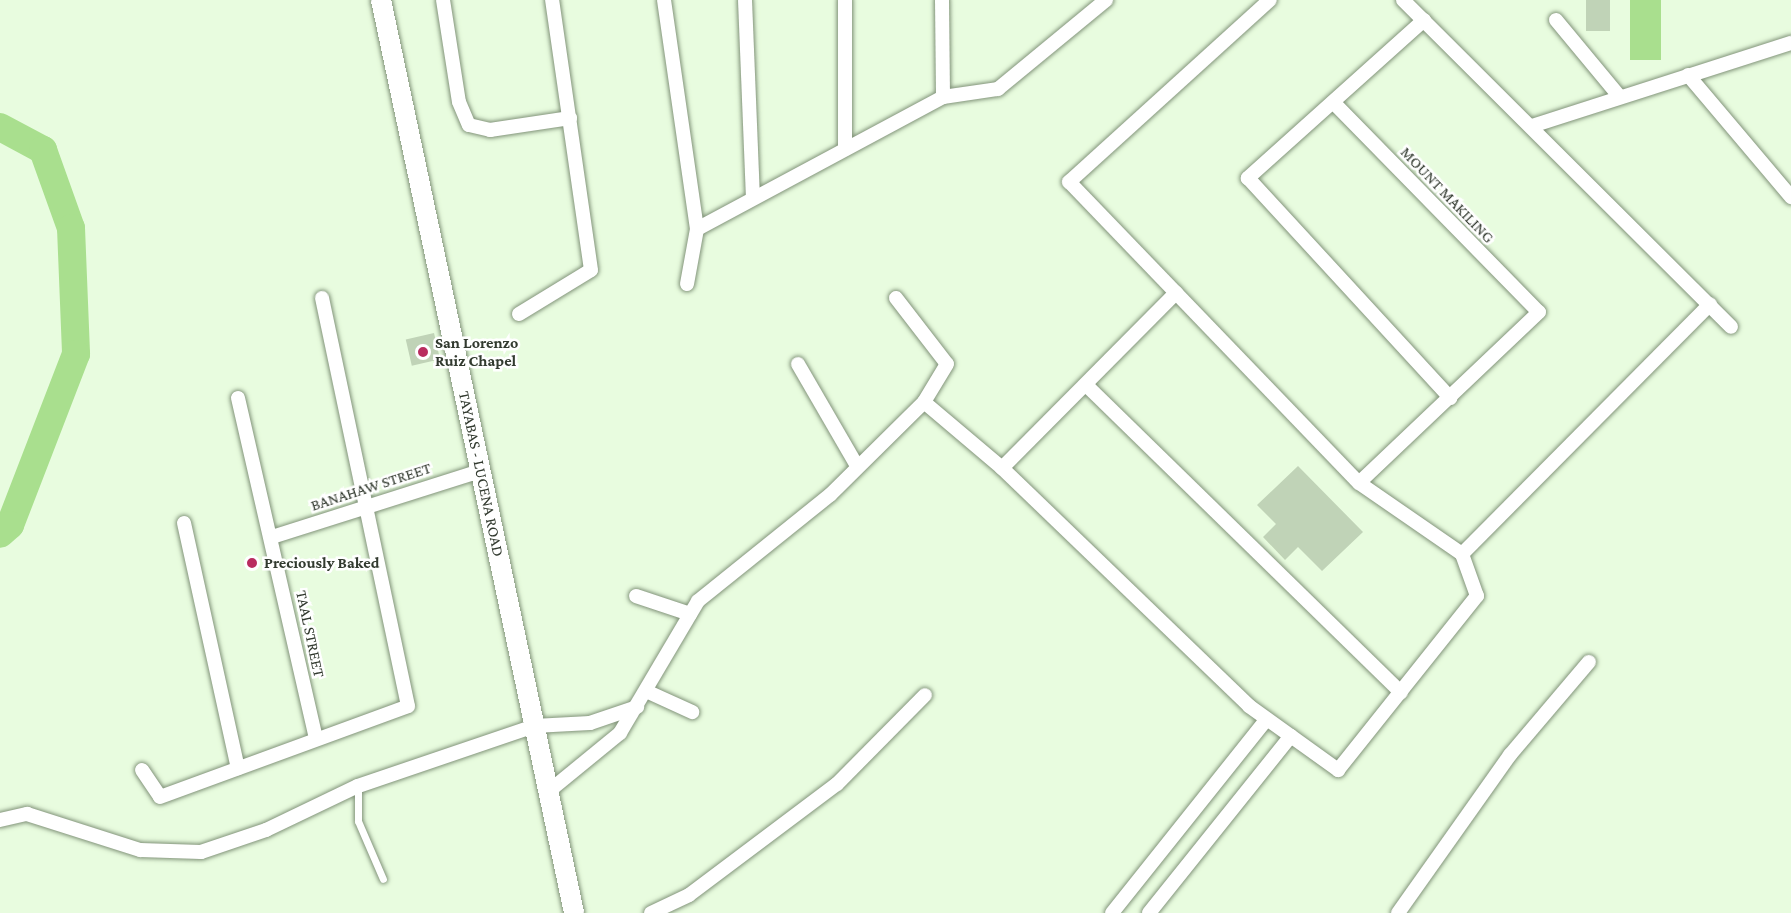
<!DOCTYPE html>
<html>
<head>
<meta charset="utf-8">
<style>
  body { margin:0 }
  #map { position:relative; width:1791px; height:913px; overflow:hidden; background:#e8fcdf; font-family:"Crimson Pro",serif }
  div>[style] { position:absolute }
  .water>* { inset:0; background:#a9df8e; transform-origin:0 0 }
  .river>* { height:28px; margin:-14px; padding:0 14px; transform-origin:14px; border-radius:14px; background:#a9df8e }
  .building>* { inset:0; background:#c0d3b7; transform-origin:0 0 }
  .roads { filter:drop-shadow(0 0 2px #82947a) drop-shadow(0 0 2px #82947a) }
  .service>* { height:7px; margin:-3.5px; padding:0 3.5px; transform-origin:3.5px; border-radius:3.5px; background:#fff }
  .minor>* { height:14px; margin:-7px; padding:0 7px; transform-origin:7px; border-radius:7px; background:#fff }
  .primary>* { height:20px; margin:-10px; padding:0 10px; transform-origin:10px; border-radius:10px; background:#fff }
  .dots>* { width:16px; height:16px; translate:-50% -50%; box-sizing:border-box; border:3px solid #fff; border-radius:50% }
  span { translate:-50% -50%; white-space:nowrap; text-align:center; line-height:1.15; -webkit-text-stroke:5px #fff; paint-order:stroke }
  .street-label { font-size:16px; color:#323a2f }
  .poi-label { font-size:16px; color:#323a2f; font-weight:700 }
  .left { translate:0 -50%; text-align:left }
</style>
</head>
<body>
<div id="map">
  <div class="water">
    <i style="left:1630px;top:0;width:31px;height:60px"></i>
  </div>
  <div class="river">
    <i style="left:0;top:127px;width:49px;rotate:28.1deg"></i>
    <i style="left:43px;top:150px;width:83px;rotate:70.3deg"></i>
    <i style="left:71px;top:228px;width:126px;rotate:87.7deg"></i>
    <i style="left:76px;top:354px;width:183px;rotate:111.1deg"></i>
    <i style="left:10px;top:525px;width:13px;rotate:138deg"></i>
  </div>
  <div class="building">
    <i style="left:1586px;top:0;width:24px;height:31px"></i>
    <i style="left:434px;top:333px;width:27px;height:29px;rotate:77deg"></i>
    <i style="clip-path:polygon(1298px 466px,1363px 532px,1322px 571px,1298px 547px,1285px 560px,1263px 537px,1276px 524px,1257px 505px)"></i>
  </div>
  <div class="roads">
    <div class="service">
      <i style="left:358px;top:786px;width:35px;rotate:90deg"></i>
      <i style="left:358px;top:821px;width:63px;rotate:66.7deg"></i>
    </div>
    <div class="minor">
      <i style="left:443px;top:0;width:103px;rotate:81.1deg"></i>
      <i style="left:459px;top:102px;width:25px;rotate:67deg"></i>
      <i style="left:469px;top:125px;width:22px;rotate:13deg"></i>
      <i style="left:490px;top:130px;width:81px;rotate:-8.5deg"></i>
      <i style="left:664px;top:0;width:231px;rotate:81.8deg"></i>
      <i style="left:697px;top:229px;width:56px;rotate:100.3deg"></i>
      <i style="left:745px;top:0;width:197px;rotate:87.7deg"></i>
      <i style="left:942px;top:0;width:97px;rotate:89.4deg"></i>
      <i style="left:1403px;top:0;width:463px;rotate:44.9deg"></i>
      <i style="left:1424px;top:20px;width:237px;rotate:138.1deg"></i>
      <i style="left:1248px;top:178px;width:299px;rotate:47.4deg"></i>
      <i style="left:1556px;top:20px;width:100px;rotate:50.3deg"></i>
      <i style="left:1688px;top:75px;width:160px;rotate:49.8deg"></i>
      <i style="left:1333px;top:102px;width:294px;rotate:45.6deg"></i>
      <i style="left:1539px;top:312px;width:248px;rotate:136.5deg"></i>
      <i style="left:1532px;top:126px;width:272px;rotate:-17.8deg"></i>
      <i style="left:845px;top:149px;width:149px;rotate:-90deg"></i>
      <i style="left:697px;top:229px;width:279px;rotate:-28.2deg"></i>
      <i style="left:943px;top:97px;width:56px;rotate:-8.3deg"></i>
      <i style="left:998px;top:89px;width:140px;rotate:-39.5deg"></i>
      <i style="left:896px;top:298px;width:83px;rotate:52.3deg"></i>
      <i style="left:947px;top:364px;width:44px;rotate:121.2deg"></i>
      <i style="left:519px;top:314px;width:84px;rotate:-31.4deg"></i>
      <i style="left:591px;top:270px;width:273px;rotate:-98.2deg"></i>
      <i style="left:798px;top:364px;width:116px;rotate:59.9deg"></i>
      <i style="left:1086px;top:385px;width:440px;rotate:44.3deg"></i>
      <i style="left:238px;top:398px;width:349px;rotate:77.1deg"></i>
      <i style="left:1002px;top:468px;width:247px;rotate:-45.2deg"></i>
      <i style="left:184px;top:523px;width:251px;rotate:77.6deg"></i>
      <i style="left:272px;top:537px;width:218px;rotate:-17.6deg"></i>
      <i style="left:1462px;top:554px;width:352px;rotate:-45.2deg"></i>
      <i style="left:636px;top:596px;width:57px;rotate:18.4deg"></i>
      <i style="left:646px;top:691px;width:51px;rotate:24.5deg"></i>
      <i style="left:142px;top:770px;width:32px;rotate:56deg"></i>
      <i style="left:160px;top:797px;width:264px;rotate:-20.1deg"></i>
      <i style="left:408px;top:706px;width:417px;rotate:-101.9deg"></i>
      <i style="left:548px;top:792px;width:93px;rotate:-39.3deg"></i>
      <i style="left:620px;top:733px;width:153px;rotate:-59.4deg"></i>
      <i style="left:698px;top:601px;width:169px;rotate:-38.8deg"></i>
      <i style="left:830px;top:495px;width:132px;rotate:-44.7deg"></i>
      <i style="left:924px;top:402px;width:102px;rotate:40.2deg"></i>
      <i style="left:1002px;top:468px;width:343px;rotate:43.9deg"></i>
      <i style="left:1249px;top:706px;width:110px;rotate:35.7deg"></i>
      <i style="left:1338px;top:770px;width:223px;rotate:-51.4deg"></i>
      <i style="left:1477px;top:596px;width:45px;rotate:-109.7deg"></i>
      <i style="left:1462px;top:554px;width:125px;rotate:-145.4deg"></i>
      <i style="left:1359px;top:483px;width:418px;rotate:-133.9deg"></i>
      <i style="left:1069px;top:182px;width:271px;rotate:-42.2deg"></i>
      <i style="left:0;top:820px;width:28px;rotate:-13deg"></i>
      <i style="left:27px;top:814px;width:119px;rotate:17.7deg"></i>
      <i style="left:140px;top:850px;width:61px;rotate:1.9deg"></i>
      <i style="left:201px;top:852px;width:69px;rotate:-18.7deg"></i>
      <i style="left:266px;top:830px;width:102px;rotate:-25.6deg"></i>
      <i style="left:358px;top:786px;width:186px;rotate:-18.8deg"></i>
      <i style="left:534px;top:726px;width:56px;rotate:-3.1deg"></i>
      <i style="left:590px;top:723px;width:50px;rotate:-18.8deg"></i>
      <i style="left:651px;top:913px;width:42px;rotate:-25.3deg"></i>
      <i style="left:689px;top:895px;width:185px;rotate:-36.9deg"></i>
      <i style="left:837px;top:784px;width:125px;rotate:-45.3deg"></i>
      <i style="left:1112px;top:913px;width:248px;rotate:-51.4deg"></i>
      <i style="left:1149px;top:913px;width:227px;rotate:-51.3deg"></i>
      <i style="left:1398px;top:913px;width:194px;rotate:-54.7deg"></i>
      <i style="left:1510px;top:755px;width:122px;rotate:-49.7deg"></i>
    </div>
    <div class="primary">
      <i style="left:381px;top:0;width:933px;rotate:78.06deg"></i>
    </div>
  </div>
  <div class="dots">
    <i style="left:423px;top:352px;background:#b92c5f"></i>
    <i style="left:252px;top:563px;background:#b92c5f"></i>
  </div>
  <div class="street-label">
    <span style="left:1447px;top:195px;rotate:46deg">MOUNT MAKILING</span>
    <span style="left:481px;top:474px;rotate:78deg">TAYABAS - LUCENA ROAD</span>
    <span style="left:371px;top:487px;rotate:-18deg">BANAHAW STREET</span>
    <span style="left:310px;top:634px;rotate:78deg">TAAL STREET</span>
  </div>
  <div class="poi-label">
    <span class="left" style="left:435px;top:352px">San Lorenzo<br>Ruiz Chapel</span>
    <span class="left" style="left:264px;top:563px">Preciously Baked</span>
  </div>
</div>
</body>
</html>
